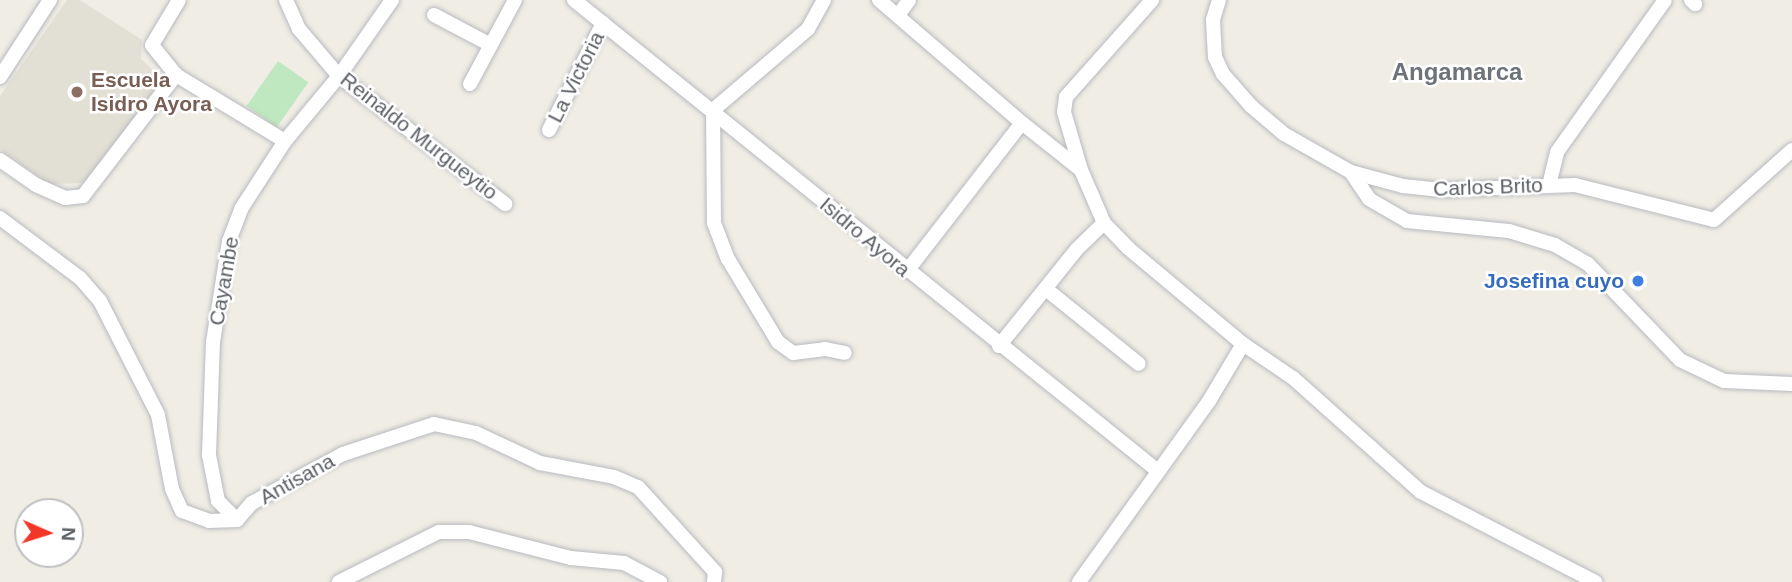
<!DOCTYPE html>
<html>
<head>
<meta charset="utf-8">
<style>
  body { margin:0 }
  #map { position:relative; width:1792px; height:582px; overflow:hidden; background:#f0ede5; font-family:Helvetica,sans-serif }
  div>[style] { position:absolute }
  .education>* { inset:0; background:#e2dfd5 }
  .green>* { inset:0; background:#c0e8c0; transform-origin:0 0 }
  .roads { filter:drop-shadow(0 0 2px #b7babf) drop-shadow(0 0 2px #b7babf) }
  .minor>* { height:14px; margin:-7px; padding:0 7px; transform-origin:7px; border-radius:7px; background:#fff }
  .dots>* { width:19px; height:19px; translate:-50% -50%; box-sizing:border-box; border:4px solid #fff; border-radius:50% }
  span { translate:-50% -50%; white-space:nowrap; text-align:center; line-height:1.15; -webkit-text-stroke:5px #fff; paint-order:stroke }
  .street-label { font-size:21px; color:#5c6166 }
  .education-label { font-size:21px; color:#785e54; font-weight:700 }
  .left { translate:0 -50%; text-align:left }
  .shop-label { font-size:21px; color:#366cbe; font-weight:700 }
  .right { translate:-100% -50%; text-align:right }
  .quarter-label { font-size:24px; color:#6d7378; font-weight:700 }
  .north { position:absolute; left:14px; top:498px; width:70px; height:70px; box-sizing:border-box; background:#fff; border:2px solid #bec0c2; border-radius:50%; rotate:93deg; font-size:19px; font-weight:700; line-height:28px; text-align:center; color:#5c6166 }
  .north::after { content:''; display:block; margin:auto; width:24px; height:32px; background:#f23728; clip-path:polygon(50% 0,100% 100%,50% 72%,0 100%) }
</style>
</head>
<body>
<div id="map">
  <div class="education">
    <i style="clip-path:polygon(67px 0,80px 0,142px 40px,141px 59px,155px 72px,155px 89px,86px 183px,49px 184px,0 149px,0 96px)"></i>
  </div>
  <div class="green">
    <i style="left:278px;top:61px;width:37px;height:55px;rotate:35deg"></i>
  </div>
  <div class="roads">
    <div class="minor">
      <i style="left:286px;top:0;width:32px;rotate:66deg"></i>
      <i style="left:299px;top:29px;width:62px;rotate:49.6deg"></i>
      <i style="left:339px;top:76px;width:210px;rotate:37.6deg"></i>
      <i style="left:574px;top:0;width:750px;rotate:38.89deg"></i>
      <i style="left:824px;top:0;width:33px;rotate:119deg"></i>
      <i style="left:808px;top:29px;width:125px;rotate:139.5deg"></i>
      <i style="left:713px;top:110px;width:113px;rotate:89.5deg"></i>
      <i style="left:714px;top:223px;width:39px;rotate:69deg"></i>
      <i style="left:728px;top:259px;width:97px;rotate:58.9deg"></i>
      <i style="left:778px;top:342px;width:19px;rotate:36deg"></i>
      <i style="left:793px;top:353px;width:32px;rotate:-7deg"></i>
      <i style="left:825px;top:349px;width:20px;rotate:11deg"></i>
      <i style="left:879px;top:0;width:189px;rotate:40.7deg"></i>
      <i style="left:1219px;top:0;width:21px;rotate:107deg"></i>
      <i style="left:1213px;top:20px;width:37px;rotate:87deg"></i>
      <i style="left:1215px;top:57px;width:19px;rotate:65deg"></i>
      <i style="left:1223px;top:74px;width:43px;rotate:48.8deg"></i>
      <i style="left:1251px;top:106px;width:43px;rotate:40.3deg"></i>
      <i style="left:1284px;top:134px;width:77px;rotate:29.6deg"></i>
      <i style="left:1351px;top:172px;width:54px;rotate:15.1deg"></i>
      <i style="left:1403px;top:186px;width:38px;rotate:6deg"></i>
      <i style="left:1441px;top:190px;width:134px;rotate:-2.1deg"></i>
      <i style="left:1575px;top:185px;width:143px;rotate:14.1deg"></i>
      <i style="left:1714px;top:220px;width:105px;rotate:-41.9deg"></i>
      <i style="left:1691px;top:0;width:6px;rotate:45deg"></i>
      <i style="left:899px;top:14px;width:17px;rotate:-54deg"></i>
      <i style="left:434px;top:15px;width:64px;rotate:27.8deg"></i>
      <i style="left:176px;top:75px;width:127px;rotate:31.2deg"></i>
      <i style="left:0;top:77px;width:92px;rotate:-57deg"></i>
      <i style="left:470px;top:84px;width:95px;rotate:-61.8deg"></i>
      <i style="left:549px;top:130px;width:120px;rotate:-63.2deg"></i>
      <i style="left:0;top:160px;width:44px;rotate:34.8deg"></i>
      <i style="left:36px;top:185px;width:32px;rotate:24deg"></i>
      <i style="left:65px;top:198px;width:18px;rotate:-6deg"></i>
      <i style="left:83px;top:196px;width:153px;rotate:-52.5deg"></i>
      <i style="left:176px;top:75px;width:38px;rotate:-129deg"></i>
      <i style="left:152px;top:45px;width:52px;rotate:-59deg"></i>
      <i style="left:1081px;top:170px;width:60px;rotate:-106.3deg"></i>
      <i style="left:1064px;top:112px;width:15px;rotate:-82deg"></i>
      <i style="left:1066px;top:97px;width:130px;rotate:-48.4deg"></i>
      <i style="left:1351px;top:172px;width:32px;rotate:56deg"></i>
      <i style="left:1369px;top:199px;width:44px;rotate:30.1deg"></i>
      <i style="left:1407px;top:221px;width:102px;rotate:5.6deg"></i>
      <i style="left:1509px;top:231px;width:48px;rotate:16.9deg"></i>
      <i style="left:1555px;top:245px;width:38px;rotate:30deg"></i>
      <i style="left:1588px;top:264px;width:133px;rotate:46.2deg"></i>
      <i style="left:1680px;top:360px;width:49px;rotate:25.5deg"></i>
      <i style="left:1724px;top:381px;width:68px;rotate:2.5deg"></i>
      <i style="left:1549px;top:185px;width:34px;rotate:-76deg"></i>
      <i style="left:1557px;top:152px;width:186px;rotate:-54.6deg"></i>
      <i style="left:0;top:218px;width:100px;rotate:36.9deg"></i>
      <i style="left:80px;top:278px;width:30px;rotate:49deg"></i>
      <i style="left:100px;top:301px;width:128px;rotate:63deg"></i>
      <i style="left:158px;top:415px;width:75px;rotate:79.3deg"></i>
      <i style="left:172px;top:489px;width:24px;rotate:66deg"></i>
      <i style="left:182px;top:511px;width:29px;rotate:20deg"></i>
      <i style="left:209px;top:521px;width:28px;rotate:-2deg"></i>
      <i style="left:237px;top:520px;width:23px;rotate:-49deg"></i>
      <i style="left:252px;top:503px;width:103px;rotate:-28.3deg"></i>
      <i style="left:343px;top:454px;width:96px;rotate:-18.2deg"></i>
      <i style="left:434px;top:424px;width:43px;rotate:12.1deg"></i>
      <i style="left:476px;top:433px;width:71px;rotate:25.1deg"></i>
      <i style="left:540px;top:463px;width:75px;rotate:10.7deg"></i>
      <i style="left:614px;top:477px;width:26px;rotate:23deg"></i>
      <i style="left:638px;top:487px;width:115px;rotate:47.8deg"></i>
      <i style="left:715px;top:572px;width:10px;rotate:96deg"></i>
      <i style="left:907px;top:271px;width:187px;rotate:-52.2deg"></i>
      <i style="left:1022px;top:123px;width:75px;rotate:38.5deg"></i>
      <i style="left:1081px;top:170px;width:58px;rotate:66.5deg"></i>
      <i style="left:1104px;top:223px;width:35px;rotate:46deg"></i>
      <i style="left:1128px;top:248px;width:150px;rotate:39.9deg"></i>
      <i style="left:1243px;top:344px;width:66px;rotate:120.8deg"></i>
      <i style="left:1209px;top:401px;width:223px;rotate:125.7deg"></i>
      <i style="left:1046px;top:289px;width:119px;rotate:38.9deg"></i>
      <i style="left:1243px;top:344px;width:60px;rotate:34.2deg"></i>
      <i style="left:1293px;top:378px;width:171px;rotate:41.7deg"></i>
      <i style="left:1421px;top:492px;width:196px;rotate:27.3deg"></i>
      <i style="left:999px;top:346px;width:124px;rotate:-51.2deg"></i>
      <i style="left:1077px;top:249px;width:37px;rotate:-44deg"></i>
      <i style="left:237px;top:520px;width:27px;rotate:-135deg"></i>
      <i style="left:218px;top:501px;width:47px;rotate:-101.1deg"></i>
      <i style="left:209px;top:455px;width:113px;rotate:-88deg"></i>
      <i style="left:213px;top:342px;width:102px;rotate:-81deg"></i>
      <i style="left:229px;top:241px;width:34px;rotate:-69deg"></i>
      <i style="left:241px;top:209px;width:81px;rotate:-57.1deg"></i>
      <i style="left:285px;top:141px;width:85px;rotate:-50.3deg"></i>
      <i style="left:339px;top:76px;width:93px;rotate:-55.1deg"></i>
      <i style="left:339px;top:582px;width:112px;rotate:-26.6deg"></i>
      <i style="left:439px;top:532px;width:30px"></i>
      <i style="left:469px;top:532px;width:105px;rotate:14.3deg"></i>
      <i style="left:571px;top:558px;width:53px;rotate:5.4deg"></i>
      <i style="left:624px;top:563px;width:41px;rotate:27.8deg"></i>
    </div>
  </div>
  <div class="dots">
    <i style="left:77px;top:92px;background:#8d6e63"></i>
    <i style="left:1638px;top:281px;background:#3f7fe0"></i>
  </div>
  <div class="street-label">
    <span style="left:576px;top:77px;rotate:-63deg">La Victoria</span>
    <span style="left:419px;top:136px;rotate:38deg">Reinaldo Murgueytio</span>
    <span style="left:1488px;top:187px;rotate:-2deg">Carlos Brito</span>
    <span style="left:865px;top:237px;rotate:40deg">Isidro Ayora</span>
    <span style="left:224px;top:281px;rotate:-80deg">Cayambe</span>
    <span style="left:297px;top:479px;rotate:-29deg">Antisana</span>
  </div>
  <div class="education-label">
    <span class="left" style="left:91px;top:92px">Escuela<br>Isidro Ayora</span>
  </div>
  <div class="shop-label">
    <span class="right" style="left:1624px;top:281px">Josefina cuyo</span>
  </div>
  <div class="quarter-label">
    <span style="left:1457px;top:72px">Angamarca</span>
  </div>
  <div class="north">N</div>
</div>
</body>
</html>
